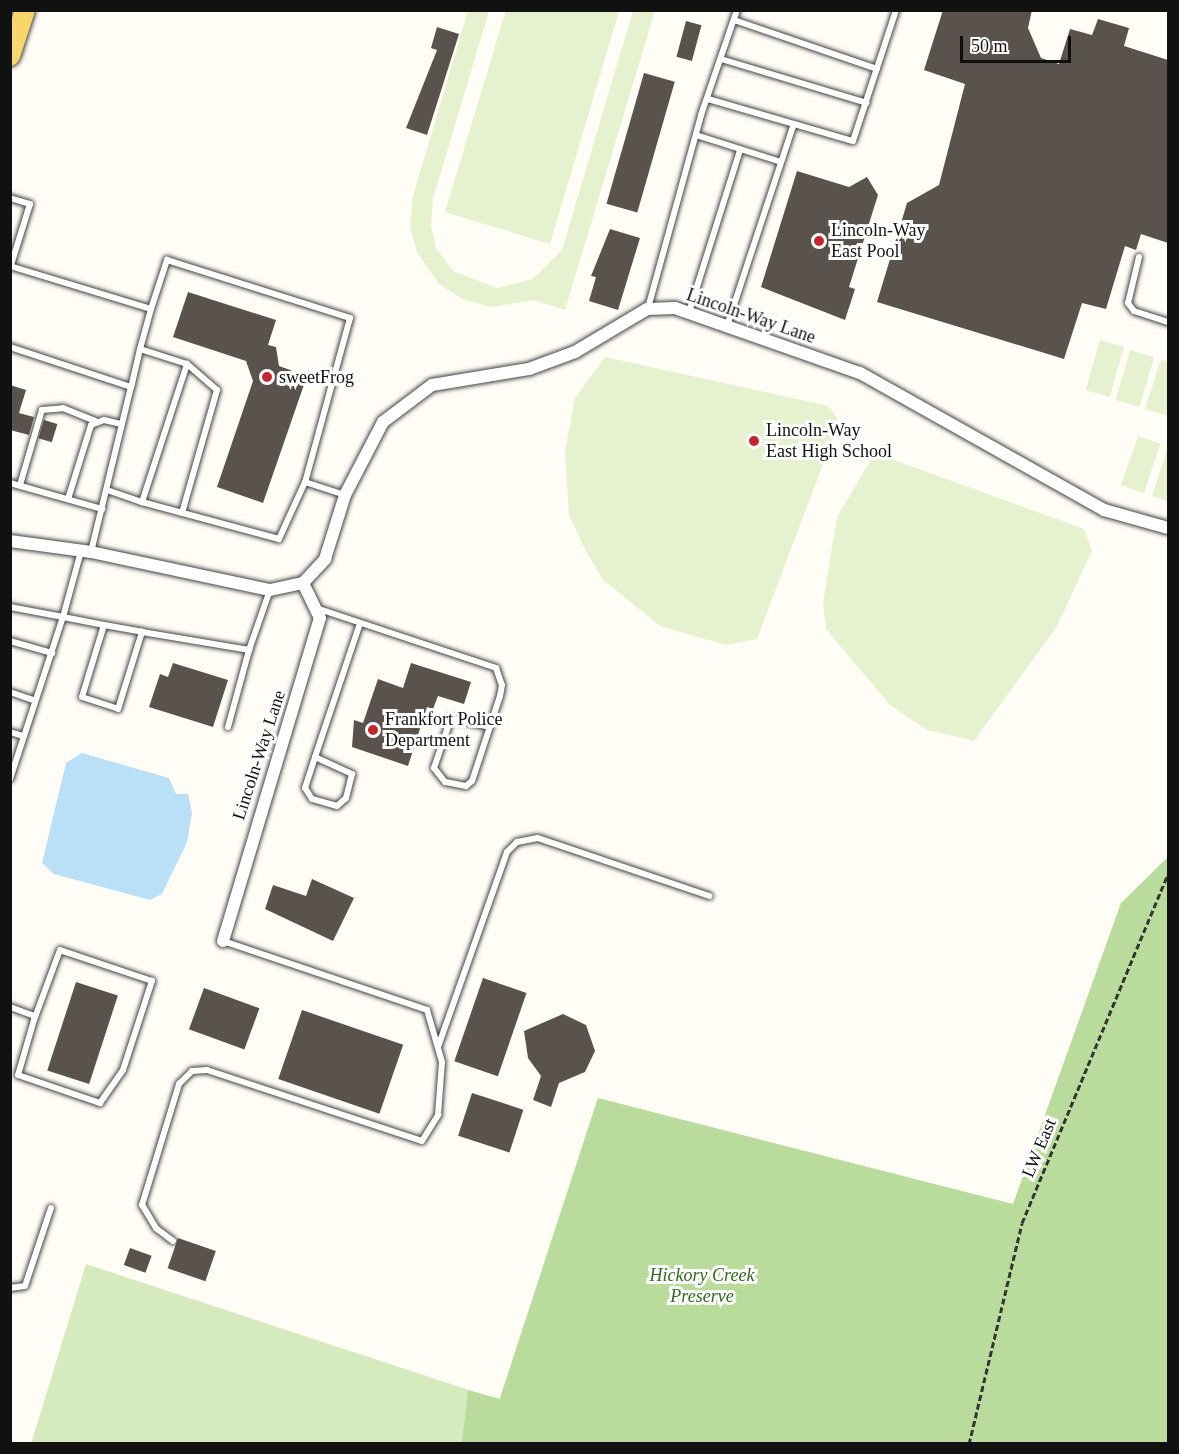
<!DOCTYPE html>
<html>
<head>
<meta charset="utf-8">
<style>
  body { margin:0 }
  #map { position:relative; width:1179px; height:1454px; overflow:hidden; background:#fffdf5; font-family:"Times New Roman",serif }
  div>[style] { position:absolute }
  .green>* { inset:0; background:#d5ebbd }
  .forest>* { inset:0; background:#b9dc9c }
  .pitch>* { inset:0; background:#e6f2cf; transform-origin:0 0 }
  .water>* { inset:0; background:#b9e0f7 }
  .building>* { inset:0; background:#5a524d; transform-origin:0 0 }
  .path>* { height:3px; margin-top:-1.5px; transform-origin:0; background:repeating-linear-gradient(90deg,#333 0 6px,transparent 0 9px) }
  .roads { filter:drop-shadow(0 0 2px #444) drop-shadow(0 0 2px #444) }
  .lane>* { height:6px; margin:-3px; padding:0 3px; transform-origin:3px; border-radius:3px; background:#fff }
  .street>* { height:12px; margin:-6px; padding:0 6px; transform-origin:6px; border-radius:6px; background:#fff }
  .primary>* { height:20px; margin:-10px; padding:0 10px; transform-origin:10px; border-radius:10px; background:#f9d66b }
  .dots>* { width:16px; height:16px; translate:-50% -50%; box-sizing:border-box; border:3px solid #fff; border-radius:50% }
  span { translate:-50% -50%; white-space:nowrap; text-align:center; line-height:1.15; -webkit-text-stroke:6px #fff; paint-order:stroke }
  .poi-label { font-size:18px; color:#111 }
  .left { translate:0 -50%; text-align:left }
  .street-label { font-size:18px; color:#111 }
  .park-label { font-size:18px; color:#2f6b1f; font-style:italic }
  .frame { position:absolute; inset:0; border:12px solid #111; pointer-events:none }
  .scale { position:absolute; left:960px; top:36px; width:111px; height:27px; box-sizing:border-box; border:3px solid #111; border-top:0; padding-left:8px; font-size:18px; line-height:21px; white-space:nowrap; color:#111; -webkit-text-stroke:4px #fff; paint-order:stroke }
</style>
</head>
<body>
<div id="map">
  <div class="green">
    <i style="clip-path:polygon(598px 1098px,1168px 1443px,31px 1444px,86px 1264px,499px 1400px)"></i>
  </div>
  <div class="forest">
    <i style="clip-path:polygon(1168px 857px,1168px 1443px,462px 1443px,468px 1390px,500px 1399px,598px 1098px,1013px 1204px,1121px 903px)"></i>
  </div>
  <div class="pitch">
    <i style="clip-path:polygon(506px 10px,619px 11px,550px 244px,445px 212px)"></i>
    <i style="clip-path:polygon(468px 11px,489px 11px,433px 199px,431px 225px,436px 248px,453px 271px,497px 288px,533px 279px,562px 250px,633px 11px,655px 11px,565px 310px,534px 300px,492px 307px,464px 300px,439px 284px,417px 252px,410px 226px,413px 196px)"></i>
    <i style="left:1100px;top:340px;width:25px;height:52px;rotate:16deg"></i>
    <i style="left:1130px;top:350px;width:25px;height:52px;rotate:16deg"></i>
    <i style="clip-path:polygon(605px 357px,829px 406px,839px 422px,757px 639px,726px 645px,660px 626px,603px 580px,584px 547px,569px 515px,565px 451px,575px 398px)"></i>
    <i style="clip-path:polygon(1161px 359px,1168px 362px,1168px 416px,1145px 409px)"></i>
    <i style="left:1138px;top:436px;width:24px;height:52px;rotate:19deg"></i>
    <i style="clip-path:polygon(1168px 446px,1168px 501px,1152px 496px)"></i>
    <i style="clip-path:polygon(875px 453px,1084px 529px,1092px 551px,1056px 628px,974px 741px,927px 730px,890px 705px,826px 629px,823px 603px,837px 517px)"></i>
  </div>
  <div class="water">
    <i style="clip-path:polygon(82px 753px,169px 778px,176px 794px,188px 794px,192px 813px,187px 842px,162px 894px,150px 900px,54px 874px,42px 863px,66px 763px)"></i>
  </div>
  <div class="building">
    <i style="clip-path:polygon(943px 10px,1032px 10px,1028px 28px,1041px 58px,1059px 64px,1070px 29px,1092px 35px,1098px 19px,1129px 28px,1124px 46px,1168px 60px,1168px 243px,1141px 234px,1136px 250px,1125px 246px,1106px 309px,1082px 303px,1064px 359px,877px 302px,907px 203px,939px 185px,965px 84px,924px 70px)"></i>
    <i style="left:686px;top:21px;width:16px;height:37px;rotate:15deg"></i>
    <i style="clip-path:polygon(437px 27px,459px 34px,427px 135px,406px 128px,437px 50px,431px 48px)"></i>
    <i style="left:644px;top:73px;width:32px;height:136px;rotate:16deg"></i>
    <i style="clip-path:polygon(797px 171px,849px 187px,867px 177px,878px 195px,849px 287px,855px 289px,845px 320px,761px 287px)"></i>
    <i style="clip-path:polygon(610px 229px,640px 238px,618px 310px,589px 301px,596px 277px,591px 276px)"></i>
    <i style="clip-path:polygon(188px 292px,276px 320px,268px 345px,276px 347px,279px 366px,307px 376px,263px 503px,217px 487px,253px 381px,246px 361px,173px 337px)"></i>
    <i style="clip-path:polygon(10px 385px,26px 390px,19px 413px,34px 417px,29px 435px,10px 430px)"></i>
    <i style="left:44px;top:420px;width:14px;height:19px;rotate:17deg"></i>
    <i style="clip-path:polygon(173px 663px,228px 680px,213px 727px,149px 707px,160px 674px,168px 677px)"></i>
    <i style="clip-path:polygon(411px 663px,471px 682px,464px 704px,438px 696px,433px 709px,427px 707px,408px 766px,352px 747px,354px 720px,363px 723px,378px 679px,403px 688px)"></i>
    <i style="clip-path:polygon(312px 879px,354px 898px,333px 941px,265px 909px,273px 885px,306px 896px)"></i>
    <i style="left:483px;top:978px;width:46px;height:88px;rotate:19deg"></i>
    <i style="left:76px;top:982px;width:44px;height:93px;rotate:18deg"></i>
    <i style="left:204px;top:988px;width:59px;height:44px;rotate:20deg"></i>
    <i style="left:302px;top:1010px;width:107px;height:73px;rotate:19deg"></i>
    <i style="clip-path:polygon(563px 1014px,586px 1025px,595px 1051px,585px 1072px,559px 1083px,551px 1107px,533px 1100px,541px 1076px,528px 1058px,524px 1031px)"></i>
    <i style="left:472px;top:1093px;width:54px;height:45px;rotate:18deg"></i>
    <i style="left:178px;top:1238px;width:40px;height:32px;rotate:19deg"></i>
    <i style="left:130px;top:1248px;width:23px;height:18px;rotate:20deg"></i>
  </div>
  <div class="path">
    <i style="left:969px;top:1444px;width:227px;rotate:-76.5deg"></i>
    <i style="left:1022px;top:1223px;width:378px;rotate:-67.3deg"></i>
  </div>
  <div class="roads">
    <div class="lane">
      <i style="left:734px;top:20px;width:151px;rotate:18.9deg"></i>
      <i style="left:721px;top:59px;width:152px;rotate:16.8deg"></i>
      <i style="left:708px;top:99px;width:151px;rotate:16.2deg"></i>
      <i style="left:853px;top:141px;width:138px;rotate:-71.8deg"></i>
      <i style="left:696px;top:135px;width:86px;rotate:17.6deg"></i>
      <i style="left:10px;top:198px;width:21px;rotate:17deg"></i>
      <i style="left:30px;top:204px;width:64px;rotate:107.3deg"></i>
      <i style="left:1139px;top:257px;width:47px;rotate:103.4deg"></i>
      <i style="left:1128px;top:303px;width:10px;rotate:53deg"></i>
      <i style="left:1134px;top:311px;width:36px;rotate:18deg"></i>
      <i style="left:10px;top:266px;width:147px;rotate:17deg"></i>
      <i style="left:151px;top:309px;width:52px;rotate:-71.9deg"></i>
      <i style="left:167px;top:260px;width:192px;rotate:17.6deg"></i>
      <i style="left:350px;top:318px;width:170px;rotate:105.3deg"></i>
      <i style="left:305px;top:482px;width:63px;rotate:114.5deg"></i>
      <i style="left:279px;top:539px;width:142px;rotate:-164.9deg"></i>
      <i style="left:142px;top:502px;width:145px;rotate:-71.9deg"></i>
      <i style="left:187px;top:364px;width:49px;rotate:-162.3deg"></i>
      <i style="left:140px;top:349px;width:39px;rotate:103deg"></i>
      <i style="left:131px;top:387px;width:127px;rotate:-161.7deg"></i>
      <i style="left:648px;top:308px;width:200px;rotate:-74.6deg"></i>
      <i style="left:701px;top:115px;width:111px;rotate:-71.1deg"></i>
      <i style="left:689px;top:312px;width:170px;rotate:-72.5deg"></i>
      <i style="left:727px;top:326px;width:211px;rotate:-71.7deg"></i>
      <i style="left:140px;top:349px;width:41px;rotate:-74.6deg"></i>
      <i style="left:305px;top:482px;width:42px;rotate:18deg"></i>
      <i style="left:10px;top:483px;width:96px;rotate:15.8deg"></i>
      <i style="left:20px;top:485px;width:78px;rotate:-73.7deg"></i>
      <i style="left:42px;top:410px;width:21px;rotate:-5deg"></i>
      <i style="left:63px;top:408px;width:35px;rotate:22deg"></i>
      <i style="left:107px;top:490px;width:37px;rotate:19deg"></i>
      <i style="left:68px;top:499px;width:77px;rotate:-72.7deg"></i>
      <i style="left:91px;top:425px;width:14px;rotate:-21deg"></i>
      <i style="left:104px;top:420px;width:18px;rotate:13deg"></i>
      <i style="left:182px;top:513px;width:128px;rotate:-74.1deg"></i>
      <i style="left:217px;top:390px;width:40px;rotate:-139deg"></i>
      <i style="left:91px;top:552px;width:170px;rotate:-76.4deg"></i>
      <i style="left:10px;top:607px;width:54px;rotate:10.7deg"></i>
      <i style="left:63px;top:617px;width:68px;rotate:-74.7deg"></i>
      <i style="left:316px;top:608px;width:190px;rotate:18.4deg"></i>
      <i style="left:496px;top:668px;width:18px;rotate:71deg"></i>
      <i style="left:502px;top:685px;width:11px;rotate:100deg"></i>
      <i style="left:500px;top:696px;width:89px;rotate:108.2deg"></i>
      <i style="left:472px;top:781px;width:8px;rotate:140deg"></i>
      <i style="left:466px;top:786px;width:21px;rotate:-169deg"></i>
      <i style="left:445px;top:782px;width:18px;rotate:-128deg"></i>
      <i style="left:434px;top:768px;width:53px;rotate:-71.2deg"></i>
      <i style="left:451px;top:718px;width:39px;rotate:13deg"></i>
      <i style="left:104px;top:625px;width:39px;rotate:10deg"></i>
      <i style="left:10px;top:641px;width:44px;rotate:15.9deg"></i>
      <i style="left:10px;top:692px;width:24px;rotate:19deg"></i>
      <i style="left:228px;top:727px;width:80px;rotate:-74.7deg"></i>
      <i style="left:10px;top:732px;width:14px;rotate:17deg"></i>
      <i style="left:315px;top:757px;width:41px;rotate:24.7deg"></i>
      <i style="left:352px;top:774px;width:25px;rotate:104deg"></i>
      <i style="left:346px;top:798px;width:12px;rotate:138deg"></i>
      <i style="left:337px;top:806px;width:26px;rotate:-164deg"></i>
      <i style="left:312px;top:799px;width:13px;rotate:-122deg"></i>
      <i style="left:305px;top:788px;width:33px;rotate:-72deg"></i>
      <i style="left:315px;top:757px;width:141px;rotate:-71.4deg"></i>
      <i style="left:10px;top:779px;width:170px;rotate:-71.9deg"></i>
      <i style="left:63px;top:617px;width:42px;rotate:11deg"></i>
      <i style="left:104px;top:625px;width:75px;rotate:107deg"></i>
      <i style="left:82px;top:697px;width:38px;rotate:18deg"></i>
      <i style="left:118px;top:709px;width:81px;rotate:-72.7deg"></i>
      <i style="left:142px;top:632px;width:109px;rotate:9.5deg"></i>
      <i style="left:249px;top:650px;width:64px;rotate:-70.7deg"></i>
      <i style="left:10px;top:1007px;width:27px;rotate:20deg"></i>
      <i style="left:35px;top:1016px;width:4px;rotate:104deg"></i>
      <i style="left:34px;top:1020px;width:57px;rotate:106.2deg"></i>
      <i style="left:18px;top:1075px;width:87px;rotate:18.9deg"></i>
      <i style="left:100px;top:1103px;width:40px;rotate:-55.1deg"></i>
      <i style="left:123px;top:1070px;width:94px;rotate:-72deg"></i>
      <i style="left:152px;top:981px;width:97px;rotate:-161.4deg"></i>
      <i style="left:60px;top:950px;width:75px;rotate:110.4deg"></i>
      <i style="left:438px;top:1047px;width:207px;rotate:-70.5deg"></i>
      <i style="left:507px;top:852px;width:14px;rotate:-45deg"></i>
      <i style="left:517px;top:842px;width:21px;rotate:-11deg"></i>
      <i style="left:538px;top:838px;width:181px;rotate:18.7deg"></i>
      <i style="left:173px;top:1241px;width:21px;rotate:-143deg"></i>
      <i style="left:156px;top:1228px;width:27px;rotate:-121deg"></i>
      <i style="left:142px;top:1205px;width:127px;rotate:-73deg"></i>
      <i style="left:179px;top:1084px;width:18px;rotate:-45deg"></i>
      <i style="left:192px;top:1071px;width:15px;rotate:-4deg"></i>
      <i style="left:207px;top:1070px;width:226px;rotate:18.3deg"></i>
      <i style="left:422px;top:1141px;width:31px;rotate:-58deg"></i>
      <i style="left:438px;top:1115px;width:53px;rotate:-85.7deg"></i>
      <i style="left:442px;top:1062px;width:54px;rotate:-106.1deg"></i>
      <i style="left:427px;top:1010px;width:215px;rotate:-161.3deg"></i>
      <i style="left:10px;top:1288px;width:15px;rotate:-8deg"></i>
      <i style="left:25px;top:1286px;width:82px;rotate:-71.6deg"></i>
    </div>
    <div class="street">
      <i style="left:10px;top:541px;width:82px;rotate:7.7deg"></i>
      <i style="left:91px;top:552px;width:183px;rotate:12deg"></i>
      <i style="left:270px;top:590px;width:34px;rotate:-12deg"></i>
      <i style="left:303px;top:583px;width:33px;rotate:-47deg"></i>
      <i style="left:325px;top:559px;width:67px;rotate:-72.6deg"></i>
      <i style="left:345px;top:495px;width:82px;rotate:-62.5deg"></i>
      <i style="left:383px;top:422px;width:61px;rotate:-37.1deg"></i>
      <i style="left:432px;top:385px;width:98px;rotate:-9.4deg"></i>
      <i style="left:529px;top:369px;width:49px;rotate:-20.3deg"></i>
      <i style="left:575px;top:352px;width:84px;rotate:-30.8deg"></i>
      <i style="left:647px;top:309px;width:28px;rotate:-2deg"></i>
      <i style="left:675px;top:308px;width:196px;rotate:19.4deg"></i>
      <i style="left:860px;top:373px;width:280px;rotate:29.3deg"></i>
      <i style="left:1104px;top:510px;width:66px;rotate:15.7deg"></i>
      <i style="left:223px;top:941px;width:337px;rotate:-73.3deg"></i>
      <i style="left:320px;top:618px;width:39px;rotate:-116deg"></i>
    </div>
    <div class="primary">
      <i style="left:10px;top:56px;width:48px;rotate:-71.9deg"></i>
    </div>
  </div>
  <div class="dots">
    <i style="left:819px;top:241px;background:#c4262e"></i>
    <i style="left:267px;top:377px;background:#c4262e"></i>
    <i style="left:754px;top:441px;background:#c4262e"></i>
    <i style="left:373px;top:730px;background:#c4262e"></i>
  </div>
  <div class="poi-label">
    <span class="left" style="left:831px;top:241px">Lincoln-Way<br>East Pool</span>
    <span class="left" style="left:279px;top:377px">sweetFrog</span>
    <span class="left" style="left:766px;top:441px">Lincoln-Way<br>East High School</span>
    <span class="left" style="left:385px;top:730px">Frankfort Police<br>Department</span>
  </div>
  <div class="street-label">
    <span style="left:751px;top:316px;rotate:19deg">Lincoln-Way Lane</span>
    <span style="left:259px;top:755px;rotate:-72deg">Lincoln-Way Lane</span>
    <span style="left:1039px;top:1148px;rotate:-67deg">LW East</span>
  </div>
  <div class="park-label">
    <span style="left:702px;top:1286px">Hickory Creek<br>Preserve</span>
  </div>
  <div class="frame"></div>
  <div class="scale">50 m</div>
</div>
</body>
</html>
